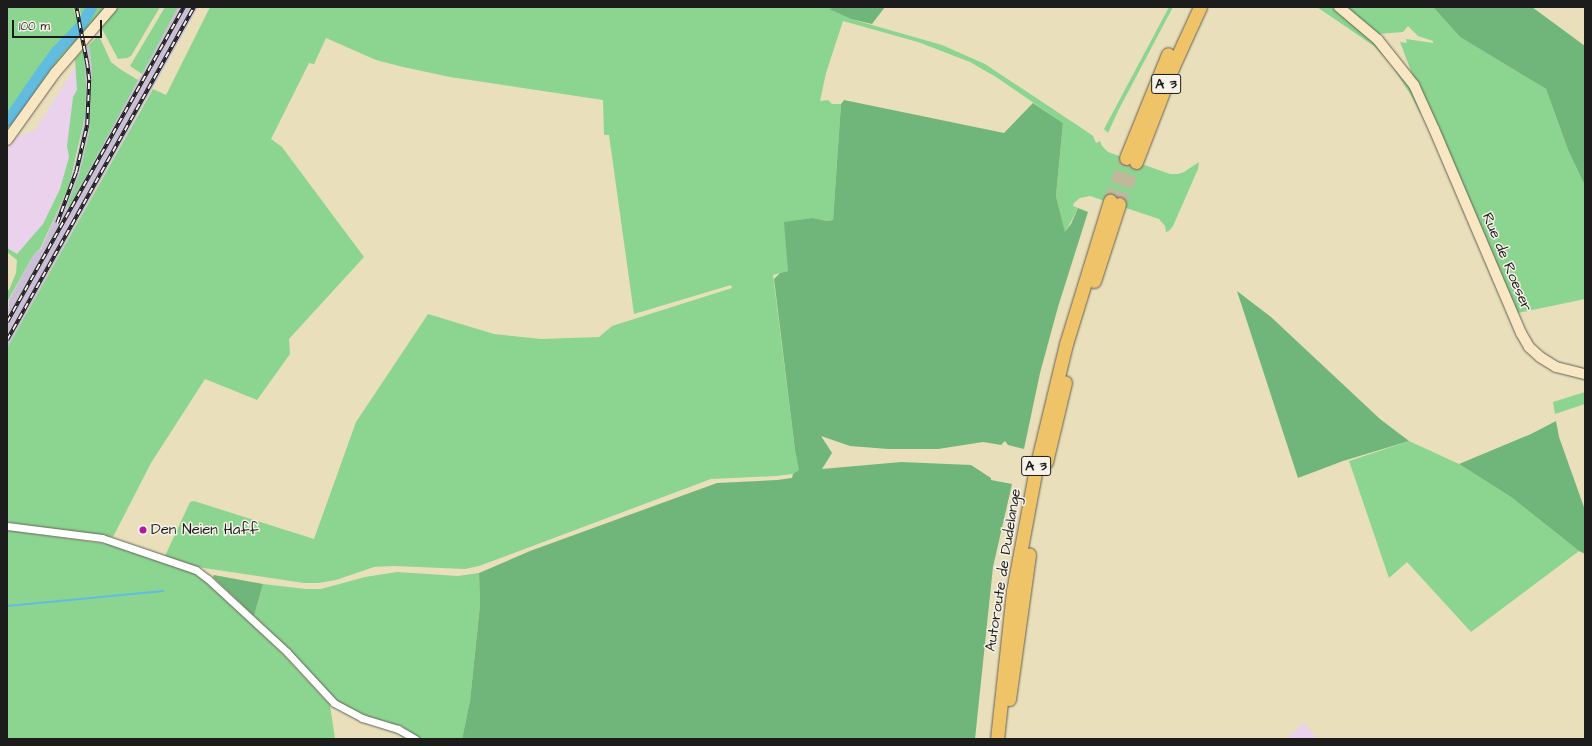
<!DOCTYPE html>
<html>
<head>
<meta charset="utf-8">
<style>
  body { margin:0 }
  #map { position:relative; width:1592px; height:746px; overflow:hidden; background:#e9dfbb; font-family:"Architects Daughter",sans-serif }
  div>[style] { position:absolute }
  .built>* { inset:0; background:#ead1ec }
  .industrial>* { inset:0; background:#cabfd6 }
  .green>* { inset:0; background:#8bd591 }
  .forest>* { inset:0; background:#70b67b }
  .stream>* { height:2px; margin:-1px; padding:0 1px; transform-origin:1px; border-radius:1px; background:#62bce0 }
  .river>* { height:11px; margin:-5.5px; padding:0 5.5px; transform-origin:5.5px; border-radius:5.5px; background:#62bce0 }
  .motorway-tunnel>* { height:13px; margin-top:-6.5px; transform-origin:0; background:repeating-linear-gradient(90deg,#c0b89b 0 13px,transparent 0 19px) }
  .roads { filter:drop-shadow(0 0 1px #646054) drop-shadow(0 0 1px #646054) }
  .minor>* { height:7px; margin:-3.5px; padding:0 3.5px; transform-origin:3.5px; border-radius:3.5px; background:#fff }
  .secondary>* { height:10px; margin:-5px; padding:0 5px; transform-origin:5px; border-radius:5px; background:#f9e7c3 }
  .motorway>* { height:13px; margin:-6.5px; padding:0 6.5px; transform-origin:6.5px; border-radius:6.5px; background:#efc469 }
  .rail>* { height:3.5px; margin-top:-1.75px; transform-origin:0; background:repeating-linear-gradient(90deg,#f7f3e8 0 6px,#1c1c1c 0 12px); box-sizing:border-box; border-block:1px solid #1c1c1c }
  .dots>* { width:11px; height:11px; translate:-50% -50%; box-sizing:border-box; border:2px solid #f7f3e8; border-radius:50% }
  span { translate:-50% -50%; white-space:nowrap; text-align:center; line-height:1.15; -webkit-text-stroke:3px #f7f3e8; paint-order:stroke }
  .shield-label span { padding:1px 3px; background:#f7f3e8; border:1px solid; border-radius:3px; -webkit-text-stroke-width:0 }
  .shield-label { font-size:14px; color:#1c1c1c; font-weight:700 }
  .street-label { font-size:15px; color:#1c1c1c }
  .poi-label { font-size:15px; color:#1c1c1c }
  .left { translate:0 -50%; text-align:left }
  .frame { position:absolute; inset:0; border:8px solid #1c1c1c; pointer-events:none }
  .scale { position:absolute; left:12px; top:20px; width:90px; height:18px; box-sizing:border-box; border:2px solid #1c1c1c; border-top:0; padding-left:5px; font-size:12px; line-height:14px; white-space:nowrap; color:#1c1c1c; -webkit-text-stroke:3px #f7f3e8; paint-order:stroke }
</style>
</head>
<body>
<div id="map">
  <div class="built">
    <i style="clip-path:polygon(76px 66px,77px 90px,67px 146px,69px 157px,60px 189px,43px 224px,17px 254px,7px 248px,7px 149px,19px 136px,35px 130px)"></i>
    <i style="clip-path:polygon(1304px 723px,1318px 739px,1285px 739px)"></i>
  </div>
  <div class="industrial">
    <i style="clip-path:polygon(178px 7px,198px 7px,7px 348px,9px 300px,34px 254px,41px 249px,69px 186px,77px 156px,85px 116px,84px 49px,89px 45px,92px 68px,91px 113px,89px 133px,79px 175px,142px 74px)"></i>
  </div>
  <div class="green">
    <i style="clip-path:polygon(7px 7px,73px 7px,77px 20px,81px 15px,79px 7px,107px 7px,74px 43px,7px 127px)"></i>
    <i style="clip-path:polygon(118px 7px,160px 7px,131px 56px,127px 58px,118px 59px,101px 27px)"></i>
    <i style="clip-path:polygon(165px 7px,178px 7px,142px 74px,130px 66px)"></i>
    <i style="clip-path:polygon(210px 7px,836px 7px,830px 9px,851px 19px,942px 45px,985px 64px,1086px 131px,1093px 136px,1096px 143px,1100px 141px,1102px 146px,1108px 152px,1170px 174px,1178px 174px,1184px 172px,1199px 162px,1198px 169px,1173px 226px,1169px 231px,1166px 232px,1165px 226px,1159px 219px,1090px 196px,1080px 198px,1074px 203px,1073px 206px,1078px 208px,1065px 233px,1056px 196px,1063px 123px,996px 77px,970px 62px,918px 42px,843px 21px,826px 73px,820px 101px,828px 100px,832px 104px,841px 104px,833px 220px,827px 221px,813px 218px,788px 271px,773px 275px,795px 450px,800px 470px,793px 474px,776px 476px,711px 479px,479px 566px,465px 569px,394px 566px,374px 567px,336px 580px,318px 583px,304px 583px,197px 567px,165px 556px,190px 502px,194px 501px,314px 539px,356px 422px,428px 314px,494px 334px,541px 339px,599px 337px,612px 326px,732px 288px,731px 285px,634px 314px,609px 135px,604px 135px,603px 100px,450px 77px,403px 67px,376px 60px,326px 38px,314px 64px,309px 63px,271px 139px,282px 147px,364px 257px,289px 339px,290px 354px,257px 400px,205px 379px,151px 463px,113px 537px,7px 522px,7px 348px,153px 89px,166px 95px)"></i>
    <i style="clip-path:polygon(1169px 7px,1173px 7px,1118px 111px,1108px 133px,1104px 129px)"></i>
    <i style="clip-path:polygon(1317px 7px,1331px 7px,1369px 35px,1414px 93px,1424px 111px,1420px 113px,1411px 95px,1390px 63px,1374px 46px)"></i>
    <i style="clip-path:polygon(1345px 7px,1433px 7px,1460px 37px,1546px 89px,1568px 150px,1585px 186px,1585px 299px,1518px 313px,1414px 79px,1400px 42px,1407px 43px,1406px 39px,1433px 43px,1433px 41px,1418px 36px,1408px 26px,1403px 32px,1378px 34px)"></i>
    <i style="clip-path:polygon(97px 37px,100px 38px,111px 62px,120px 69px,138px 80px,69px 207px,67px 206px,79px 175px,89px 133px,92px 68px,89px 45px)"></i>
    <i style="clip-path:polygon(84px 49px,86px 88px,85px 116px,69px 186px,40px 249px,34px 254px,7px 302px,7px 290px,9px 290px,16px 273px,17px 260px,7px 252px,7px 248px,17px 254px,43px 224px,60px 189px,69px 157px,67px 146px,73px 97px,77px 90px,75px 59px)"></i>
    <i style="clip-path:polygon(1585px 392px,1585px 404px,1555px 414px,1553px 402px)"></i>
    <i style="clip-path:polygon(1409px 441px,1459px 464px,1511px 497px,1579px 551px,1471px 632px,1407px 562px,1389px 578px,1349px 461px)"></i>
    <i style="clip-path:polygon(7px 530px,114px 545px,196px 574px,204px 579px,281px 652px,330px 705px,335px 739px,7px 739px)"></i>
    <i style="clip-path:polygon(397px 572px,458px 576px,479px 573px,480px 605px,470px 701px,462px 739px,420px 739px,400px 725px,394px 725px,364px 715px,336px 701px,254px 616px,263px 584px,306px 589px,321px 589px,365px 577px)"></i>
  </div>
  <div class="forest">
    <i style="clip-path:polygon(836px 7px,885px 7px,872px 24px,851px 19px,829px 9px)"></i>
    <i style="clip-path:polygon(1433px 7px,1532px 7px,1585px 46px,1585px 186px,1568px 150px,1546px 89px,1460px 37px)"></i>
    <i style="clip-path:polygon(844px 100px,1004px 133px,1033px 103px,1063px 123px,1056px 196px,1065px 232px,1071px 224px,1078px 208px,1088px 212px,1058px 307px,1040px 373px,1024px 449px,1008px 445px,1005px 441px,1001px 445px,983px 442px,938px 449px,888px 449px,850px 446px,821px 436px,832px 453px,822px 469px,901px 462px,971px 465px,991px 478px,991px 480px,1012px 484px,993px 567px,975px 739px,462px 739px,470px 701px,480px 605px,479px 573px,530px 551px,717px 483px,777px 480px,792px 478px,793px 474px,799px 470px,795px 450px,774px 279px,780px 273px,788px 271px,784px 222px,813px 218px,827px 221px,833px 220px,841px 104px)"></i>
    <i style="clip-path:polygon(1237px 291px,1271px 317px,1380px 419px,1409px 441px,1343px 461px,1298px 478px)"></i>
    <i style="clip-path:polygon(1556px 421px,1559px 437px,1585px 510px,1585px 554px,1579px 551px,1511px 497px,1459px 464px,1531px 434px)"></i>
    <i style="clip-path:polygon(214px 575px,263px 584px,254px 616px,213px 577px)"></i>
  </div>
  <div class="stream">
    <i style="left:7px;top:606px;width:157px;rotate:-5.5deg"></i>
  </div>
  <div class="river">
    <i style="left:7px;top:121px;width:62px;rotate:-55.5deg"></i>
    <i style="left:42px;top:70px;width:24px;rotate:-54deg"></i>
    <i style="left:56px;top:51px;width:35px;rotate:-46deg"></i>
    <i style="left:80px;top:26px;width:22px;rotate:-60deg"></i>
  </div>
  <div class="motorway-tunnel">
    <i style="left:1110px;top:201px;width:46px;rotate:-69.6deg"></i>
    <i style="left:1119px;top:204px;width:45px;rotate:-68deg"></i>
  </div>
  <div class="roads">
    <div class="minor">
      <i style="left:7px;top:526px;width:96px;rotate:7.2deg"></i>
      <i style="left:102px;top:538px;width:99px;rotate:18.8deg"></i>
      <i style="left:196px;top:570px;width:15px;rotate:37deg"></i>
      <i style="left:208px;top:579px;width:108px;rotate:42.7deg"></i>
      <i style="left:287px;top:652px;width:69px;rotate:47.3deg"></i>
      <i style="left:334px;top:703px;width:32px;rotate:28deg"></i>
      <i style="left:362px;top:718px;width:38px;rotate:17deg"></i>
      <i style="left:398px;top:729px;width:20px;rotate:30deg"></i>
    </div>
    <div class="secondary">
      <i style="left:1339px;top:7px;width:51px;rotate:40.2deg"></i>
      <i style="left:1378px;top:40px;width:58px;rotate:51.3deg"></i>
      <i style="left:1414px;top:85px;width:48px;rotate:65.6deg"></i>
      <i style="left:1434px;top:129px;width:222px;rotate:66.9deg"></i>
      <i style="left:1521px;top:333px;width:16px;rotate:60deg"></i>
      <i style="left:1529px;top:347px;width:15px;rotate:42deg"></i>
      <i style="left:1540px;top:357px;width:19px;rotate:32deg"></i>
      <i style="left:1556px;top:367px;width:30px;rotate:14deg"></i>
      <i style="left:7px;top:140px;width:82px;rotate:-54.4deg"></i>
      <i style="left:55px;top:73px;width:87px;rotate:-49.2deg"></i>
    </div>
    <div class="motorway">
      <i style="left:1126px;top:158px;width:112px;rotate:-68deg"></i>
      <i style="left:1136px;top:162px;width:103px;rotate:-68.9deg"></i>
      <i style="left:1173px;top:66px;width:65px;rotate:-65.4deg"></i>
      <i style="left:1094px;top:281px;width:81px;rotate:-72deg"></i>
      <i style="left:1046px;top:462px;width:82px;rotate:-76.6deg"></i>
      <i style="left:1009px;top:699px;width:146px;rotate:-82.1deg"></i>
      <i style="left:997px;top:739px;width:149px;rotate:-83.8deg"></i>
      <i style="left:1013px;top:591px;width:125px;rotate:-79.4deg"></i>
      <i style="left:1036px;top:468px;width:128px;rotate:-76.4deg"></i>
      <i style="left:1066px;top:344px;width:150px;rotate:-72.9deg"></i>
    </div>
  </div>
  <div class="rail">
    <i style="left:57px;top:223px;width:54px;rotate:-69.6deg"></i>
    <i style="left:76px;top:172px;width:48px;rotate:-76.8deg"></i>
    <i style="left:87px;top:125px;width:45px;rotate:-87.5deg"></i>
    <i style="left:89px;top:80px;width:16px;rotate:-97deg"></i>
    <i style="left:87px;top:64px;width:58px;rotate:-100.9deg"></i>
    <i style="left:7px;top:322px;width:361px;rotate:-60.7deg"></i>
    <i style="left:7px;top:340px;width:382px;rotate:-60.7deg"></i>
  </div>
  <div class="dots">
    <i style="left:143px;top:530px;background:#b5179e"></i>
  </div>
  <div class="shield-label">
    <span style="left:1166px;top:84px">A 3</span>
    <span style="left:1036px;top:466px">A 3</span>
  </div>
  <div class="street-label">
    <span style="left:1507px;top:262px;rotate:67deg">Rue de Roeser</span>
    <span style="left:1003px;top:570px;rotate:-81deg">Autoroute de Dudelange</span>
  </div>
  <div class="poi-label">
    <span class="left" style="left:151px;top:530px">Den Neien Haff</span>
  </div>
  <div class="frame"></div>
  <div class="scale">100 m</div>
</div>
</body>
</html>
